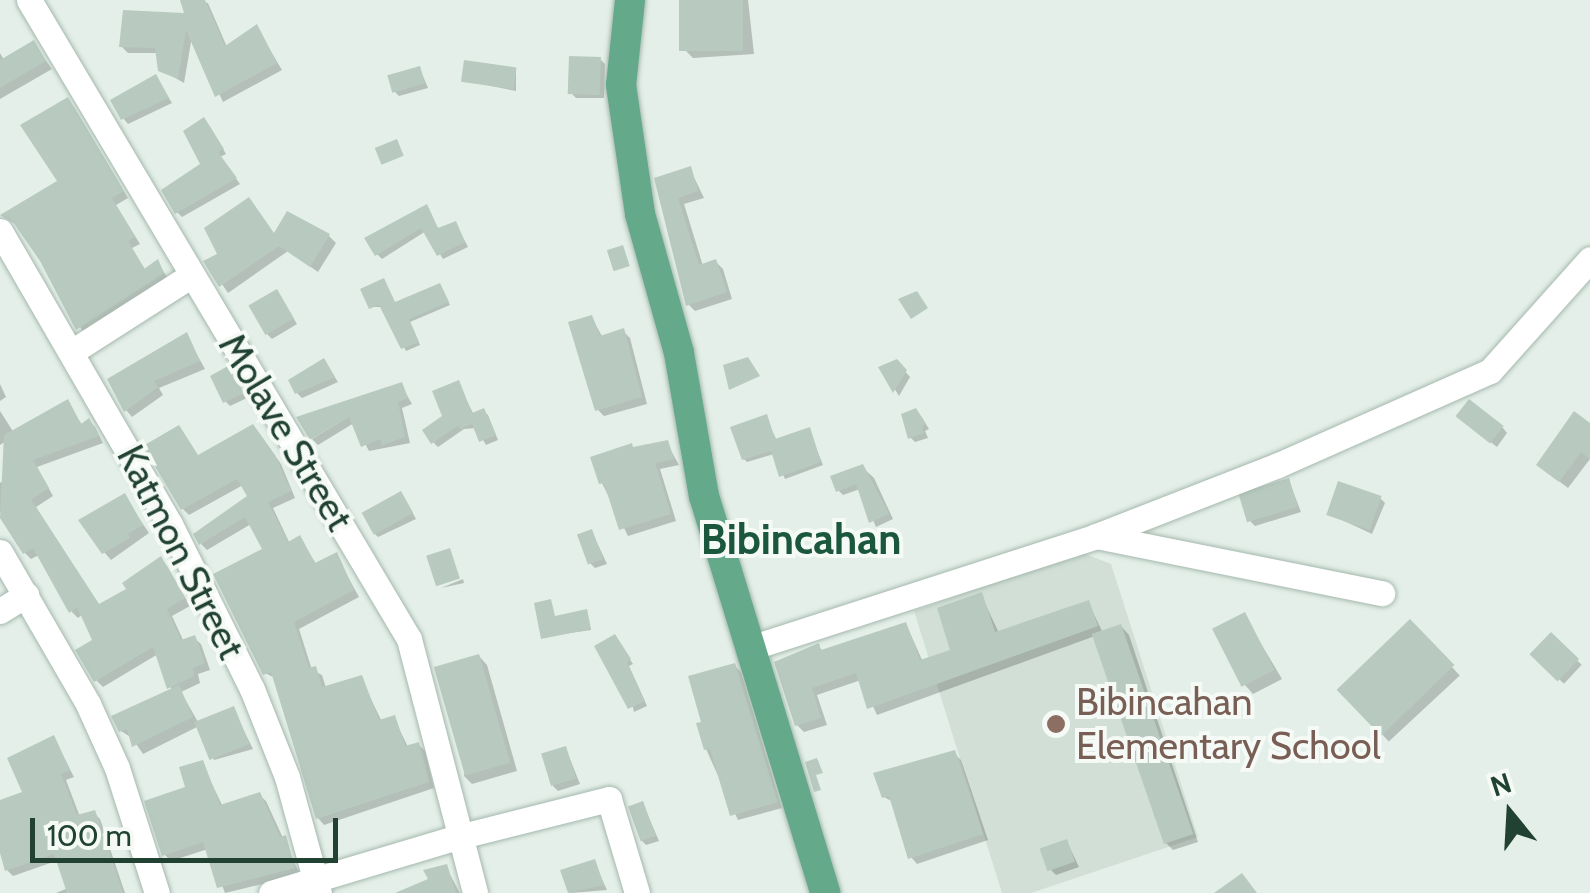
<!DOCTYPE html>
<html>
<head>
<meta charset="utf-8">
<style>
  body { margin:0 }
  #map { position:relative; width:1590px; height:893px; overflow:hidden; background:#e3efe8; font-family:Cabin,sans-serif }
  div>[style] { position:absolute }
  .built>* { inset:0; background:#d1dfd6 }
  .shadow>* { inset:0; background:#0003; transform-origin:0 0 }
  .building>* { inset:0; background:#b8cac0; transform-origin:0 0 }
  .roads { filter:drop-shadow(0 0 2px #a5b8ae) drop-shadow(0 0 2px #a5b8ae) }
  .minor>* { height:25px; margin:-12.5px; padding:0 12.5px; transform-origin:12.5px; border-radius:12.5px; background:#fff }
  .primary>* { height:30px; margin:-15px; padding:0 15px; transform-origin:15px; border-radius:15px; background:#63a98a }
  .dots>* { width:28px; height:28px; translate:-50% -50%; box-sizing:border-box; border:5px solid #f5faf6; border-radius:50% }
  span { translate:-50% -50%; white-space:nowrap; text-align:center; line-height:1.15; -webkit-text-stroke:8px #f5faf6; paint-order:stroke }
  .street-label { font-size:38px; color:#214233 }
  .education-label { font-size:38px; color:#785e54 }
  .left { translate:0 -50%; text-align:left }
  .quarter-label { font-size:42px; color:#1a573d; font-weight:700 }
  .north { position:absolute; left:1460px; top:763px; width:100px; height:100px; -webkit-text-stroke:8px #f5faf6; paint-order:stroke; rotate:342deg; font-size:28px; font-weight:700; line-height:40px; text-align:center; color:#214233 }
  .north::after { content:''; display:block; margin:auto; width:35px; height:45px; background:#214233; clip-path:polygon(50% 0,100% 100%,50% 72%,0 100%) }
  .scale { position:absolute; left:30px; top:818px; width:308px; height:45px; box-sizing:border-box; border:5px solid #214233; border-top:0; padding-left:12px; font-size:30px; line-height:35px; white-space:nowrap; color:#214233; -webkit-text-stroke:8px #f5faf6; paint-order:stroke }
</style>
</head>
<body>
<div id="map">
  <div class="built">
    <i style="clip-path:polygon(1083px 553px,1111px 564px,1198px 837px,1031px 893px,1002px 893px,914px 611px)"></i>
  </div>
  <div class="shadow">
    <i style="clip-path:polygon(190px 0,208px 3px,227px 47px,257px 28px,282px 70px,223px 102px,192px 36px,184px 83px,160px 69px,158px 53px,128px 53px,121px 46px,188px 15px)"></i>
    <i style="clip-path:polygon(682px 0,748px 0,754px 54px,693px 58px,685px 50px)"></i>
    <i style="clip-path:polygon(33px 43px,52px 69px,0 99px,0 53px,4px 60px)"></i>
    <i style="clip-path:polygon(600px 59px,605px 64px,604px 98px,576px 98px,571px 93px)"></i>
    <i style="clip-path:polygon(420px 69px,428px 88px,399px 96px,394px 91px)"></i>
    <i style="clip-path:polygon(516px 69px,516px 91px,466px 81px)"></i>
    <i style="clip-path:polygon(156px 77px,172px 103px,128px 124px,123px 118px)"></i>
    <i style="clip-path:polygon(74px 107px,128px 198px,116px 205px,140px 244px,132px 248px,146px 271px,158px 263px,169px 280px,84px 334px,43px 260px,20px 227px,2px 216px,61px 181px)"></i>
    <i style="clip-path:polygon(209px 125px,226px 154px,220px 157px,240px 184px,182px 217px,177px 212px,203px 165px)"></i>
    <i style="clip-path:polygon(690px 169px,704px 198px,684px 204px,703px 266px,716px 262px,723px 269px,732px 299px,695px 311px,688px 304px,657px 179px)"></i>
    <i style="clip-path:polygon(426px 207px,439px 230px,456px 224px,468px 247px,443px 259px,426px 231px,382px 259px,377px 254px)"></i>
    <i style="clip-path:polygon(275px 235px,329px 236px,336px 243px,318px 272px,288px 251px,228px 293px,207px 262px)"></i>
    <i style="clip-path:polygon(384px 281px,396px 305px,442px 289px,450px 305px,410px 322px,420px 345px,406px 351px,382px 307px,371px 307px)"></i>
    <i style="clip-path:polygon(277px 292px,297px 324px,272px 339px,267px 334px)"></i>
    <i style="clip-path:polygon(592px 318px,603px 338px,623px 331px,630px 338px,647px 404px,604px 416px,598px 410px)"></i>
    <i style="clip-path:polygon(186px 335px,205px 369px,159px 388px,163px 395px,132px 417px,126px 410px)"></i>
    <i style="clip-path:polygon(324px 361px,338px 382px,302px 398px,297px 393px)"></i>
    <i style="clip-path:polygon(897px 362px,910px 377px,899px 396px,882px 368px)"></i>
    <i style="clip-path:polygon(232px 374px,247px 398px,230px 406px,225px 401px)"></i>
    <i style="clip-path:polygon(458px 383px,474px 415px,483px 411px,488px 415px,498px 440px,486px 445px,476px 428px,464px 429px,438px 447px,433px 442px)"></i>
    <i style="clip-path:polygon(0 384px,6px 397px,0 401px)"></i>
    <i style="clip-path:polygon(401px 385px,412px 404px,402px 408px,410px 443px,369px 451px,354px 423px,318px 445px,312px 439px)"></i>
    <i style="clip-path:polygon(67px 403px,83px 426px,89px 421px,95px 427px,103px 443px,37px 467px,53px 496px,36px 507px,100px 606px,130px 590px,160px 559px,167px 566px,190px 606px,172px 616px,184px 642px,194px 638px,201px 644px,210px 670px,198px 674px,200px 683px,181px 692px,198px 722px,233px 709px,253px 749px,214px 760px,199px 726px,143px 754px,132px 738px,121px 731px,172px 691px,158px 654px,103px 687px,96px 680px,95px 641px,83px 614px,78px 618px,71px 611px,39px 555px,31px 559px,25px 553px,0 511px,0 483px,8px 478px,6px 441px,0 445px,0 411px,14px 433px)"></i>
    <i style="clip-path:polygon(921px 416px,929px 429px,925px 431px,928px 438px,915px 442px,910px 437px)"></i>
    <i style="clip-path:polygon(766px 417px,777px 441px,809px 430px,823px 465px,785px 479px,774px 454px,747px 462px,744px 459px)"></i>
    <i style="clip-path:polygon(1464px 421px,1503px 428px,1507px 433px,1497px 447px)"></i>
    <i style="clip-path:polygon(1590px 426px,1590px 459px,1568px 488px,1547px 472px)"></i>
    <i style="clip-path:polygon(259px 433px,281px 464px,295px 498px,273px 508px,290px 544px,299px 538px,317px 565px,336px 555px,359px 597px,299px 629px,312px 670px,322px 675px,326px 688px,361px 678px,382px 722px,394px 718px,408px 747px,418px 744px,425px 751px,434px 788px,324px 825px,318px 818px,275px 678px,265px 673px,265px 550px,251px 524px,207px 550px,201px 544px,251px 497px,243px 485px,189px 515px,183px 509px,200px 458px)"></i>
    <i style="clip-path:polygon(667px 443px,679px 465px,660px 469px,676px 521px,628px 536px,602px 483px,635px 449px)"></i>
    <i style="clip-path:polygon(862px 467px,874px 478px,893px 519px,876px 527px,860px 489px,843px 495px,838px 490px)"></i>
    <i style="clip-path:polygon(1289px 481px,1301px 512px,1255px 526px,1250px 521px)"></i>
    <i style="clip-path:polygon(124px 496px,149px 533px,111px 560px,104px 552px)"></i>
    <i style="clip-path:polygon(1380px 498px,1385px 503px,1372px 534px,1327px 513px)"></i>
    <i style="clip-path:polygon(405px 499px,416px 519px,378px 537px,373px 532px)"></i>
    <i style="clip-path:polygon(592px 532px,607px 564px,595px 568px,590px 563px)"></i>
    <i style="clip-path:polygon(463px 579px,464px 583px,441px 588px)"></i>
    <i style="clip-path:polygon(981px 595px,999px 633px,1088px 602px,1103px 633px,1121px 626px,1129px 635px,1198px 842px,1173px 850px,1165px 842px,1095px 636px,877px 715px,861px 680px,817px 695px,827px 725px,804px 732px,797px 725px,818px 646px,824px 652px,906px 624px,923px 662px,953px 652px)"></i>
    <i style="clip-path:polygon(586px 612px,591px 630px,543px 637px,555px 618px)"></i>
    <i style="clip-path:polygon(1244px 615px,1282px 679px,1253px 694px,1245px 685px)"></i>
    <i style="left:1410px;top:622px;width:73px;height:97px;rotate:47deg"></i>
    <i style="left:1551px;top:636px;width:42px;height:26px;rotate:43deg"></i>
    <i style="clip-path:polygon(618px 641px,633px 664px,629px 666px,647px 706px,634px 712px)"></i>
    <i style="clip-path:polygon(479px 656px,487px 665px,517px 771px,472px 784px,464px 776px)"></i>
    <i style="clip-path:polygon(735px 666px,741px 672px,782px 808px,738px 820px,706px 749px,704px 723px)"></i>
    <i style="clip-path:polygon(54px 738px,74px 777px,66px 780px,80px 817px,94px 813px,100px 819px,125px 893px,56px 893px,68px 888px,59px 860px,13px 876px,7px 870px,0 843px,0 803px,25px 794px)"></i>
    <i style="clip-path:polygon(566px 749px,580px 784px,558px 791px,553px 786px)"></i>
    <i style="clip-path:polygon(954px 753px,961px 760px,988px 840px,917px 864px,911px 857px,893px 802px,884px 797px)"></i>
    <i style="clip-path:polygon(202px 763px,223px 807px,259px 795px,266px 801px,300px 875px,225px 893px,208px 849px,171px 861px,164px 854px)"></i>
    <i style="clip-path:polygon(643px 804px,659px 841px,646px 845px,641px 840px)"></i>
    <i style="clip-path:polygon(1067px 842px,1079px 867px,1056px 875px,1051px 870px)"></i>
    <i style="clip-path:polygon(594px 862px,607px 890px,570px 893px,563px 872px)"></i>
    <i style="clip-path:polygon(446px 867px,460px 893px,398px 893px,432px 880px)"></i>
  </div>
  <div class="building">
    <i style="clip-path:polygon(180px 0,205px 0,225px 46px,257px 24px,277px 63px,215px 97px,186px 30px,178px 79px,158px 71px,155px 48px,119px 47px,123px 10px,184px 13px)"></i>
    <i style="left:679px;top:0;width:64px;height:51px"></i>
    <i style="clip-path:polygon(34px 40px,46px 61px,0 88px,0 60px)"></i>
    <i style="left:569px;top:56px;width:32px;height:38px;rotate:2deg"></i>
    <i style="left:464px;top:60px;width:53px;height:22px;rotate:8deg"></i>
    <i style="left:420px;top:66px;width:18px;height:34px;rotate:74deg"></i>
    <i style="clip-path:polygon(156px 74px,169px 98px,121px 120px,110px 100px)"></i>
    <i style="clip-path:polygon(68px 97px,124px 191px,112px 198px,135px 237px,128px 241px,144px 269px,158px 259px,164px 273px,76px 330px,40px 261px,13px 222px,0 215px,57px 181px,20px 125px)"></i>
    <i style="clip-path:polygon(204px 117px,224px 149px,218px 152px,237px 178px,175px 214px,161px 190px,200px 164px,183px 131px)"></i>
    <i style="left:397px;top:139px;width:18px;height:24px;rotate:68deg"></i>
    <i style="clip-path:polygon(691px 166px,698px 191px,678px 198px,699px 265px,716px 259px,727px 292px,686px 306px,654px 178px)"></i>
    <i style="clip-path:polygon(249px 197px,274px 233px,287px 211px,330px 234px,310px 267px,279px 246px,219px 287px,203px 261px,217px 254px,204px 228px)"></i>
    <i style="clip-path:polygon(427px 204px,438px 228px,456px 221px,465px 242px,437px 256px,421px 228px,375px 256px,364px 238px)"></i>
    <i style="left:623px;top:245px;width:22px;height:17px;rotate:72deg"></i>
    <i style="clip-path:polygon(384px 278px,395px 302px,440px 283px,449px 302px,409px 319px,419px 342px,401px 349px,379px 305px,369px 309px,360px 289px)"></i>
    <i style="left:277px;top:289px;width:34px;height:33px;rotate:60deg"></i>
    <i style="clip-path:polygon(917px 291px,928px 308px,911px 319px,898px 299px)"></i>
    <i style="clip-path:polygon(592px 315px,600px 336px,624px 328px,642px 397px,595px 411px,568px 322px)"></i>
    <i style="clip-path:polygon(187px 332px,200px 361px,154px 381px,158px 387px,124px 412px,107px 379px)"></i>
    <i style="clip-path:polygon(748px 357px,760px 376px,729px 390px,723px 365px)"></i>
    <i style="clip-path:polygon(324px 358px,335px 377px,295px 394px,288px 380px)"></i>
    <i style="clip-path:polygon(897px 359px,907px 370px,893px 393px,878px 367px)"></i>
    <i style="clip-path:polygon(228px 366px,244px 393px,223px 403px,210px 376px)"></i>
    <i style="clip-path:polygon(459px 380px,472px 413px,484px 408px,496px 435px,479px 442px,472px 424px,460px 429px,459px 425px,431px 444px,422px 430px,442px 416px,432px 391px)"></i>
    <i style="clip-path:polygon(402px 382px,408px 398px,398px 402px,405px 437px,382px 445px,380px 439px,361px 447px,349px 417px,310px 440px,296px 417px)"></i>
    <i style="clip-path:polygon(68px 399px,81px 424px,89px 418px,99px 436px,33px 460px,49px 488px,31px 500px,99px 604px,126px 589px,122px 583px,161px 556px,185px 598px,167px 609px,181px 640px,195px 635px,205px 663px,193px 668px,194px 676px,167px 689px,153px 647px,94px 682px,75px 650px,92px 640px,77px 607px,69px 613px,33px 548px,23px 554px,0 518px,4px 435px)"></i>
    <i style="left:1469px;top:399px;width:44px;height:22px;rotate:38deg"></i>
    <i style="clip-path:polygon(916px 408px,926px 424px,922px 426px,924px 433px,908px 439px,901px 414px)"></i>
    <i style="clip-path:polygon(1574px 411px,1590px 423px,1590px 459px,1581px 452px,1559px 482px,1536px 465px)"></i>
    <i style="clip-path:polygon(767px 414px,775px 439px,810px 427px,821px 462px,779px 477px,771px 451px,742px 460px,730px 427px)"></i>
    <i style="clip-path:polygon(253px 424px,275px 455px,291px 491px,268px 502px,288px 542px,300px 535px,315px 563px,337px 552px,354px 590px,294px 622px,309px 668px,316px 666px,322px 687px,362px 675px,379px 720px,395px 715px,405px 746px,419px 742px,429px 782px,316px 819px,271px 672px,263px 675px,213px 574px,262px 549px,245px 517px,199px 545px,193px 534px,247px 496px,237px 479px,181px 510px,143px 446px,179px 425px,198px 455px)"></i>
    <i style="clip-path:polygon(668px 440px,674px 459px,655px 463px,671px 514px,619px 530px,604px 483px,599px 484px,590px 457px,632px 443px,633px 447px)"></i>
    <i style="clip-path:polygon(863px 464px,889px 514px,869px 523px,856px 484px,836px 492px,830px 476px)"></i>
    <i style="left:1289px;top:478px;width:30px;height:53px;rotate:73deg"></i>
    <i style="left:1338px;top:481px;width:46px;height:36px;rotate:19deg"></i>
    <i style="left:401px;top:491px;width:25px;height:45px;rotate:61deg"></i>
    <i style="clip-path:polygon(125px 493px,143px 525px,128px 534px,130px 538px,102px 554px,78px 520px)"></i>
    <i style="left:592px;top:529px;width:32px;height:16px;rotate:70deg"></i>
    <i style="left:450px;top:548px;width:32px;height:25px;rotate:72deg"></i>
    <i style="clip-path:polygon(982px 592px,995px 632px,1089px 600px,1098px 626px,867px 709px,856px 673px,812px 688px,821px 718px,795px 726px,774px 662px,819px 643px,821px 650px,906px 622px,920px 660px,950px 650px,937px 608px)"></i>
    <i style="clip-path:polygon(551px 599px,555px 616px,587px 609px,591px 629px,541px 639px,534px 603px)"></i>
    <i style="left:1245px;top:612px;width:65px;height:37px;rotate:63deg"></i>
    <i style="left:1410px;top:619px;width:64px;height:102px;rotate:46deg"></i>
    <i style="left:1121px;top:624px;width:222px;height:31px;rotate:71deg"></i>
    <i style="left:1551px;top:632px;width:39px;height:31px;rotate:44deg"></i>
    <i style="clip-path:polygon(615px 634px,631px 659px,627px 662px,645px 701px,628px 709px,594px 646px)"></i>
    <i style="left:479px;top:654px;width:113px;height:47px;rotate:74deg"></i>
    <i style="clip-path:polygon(735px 663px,778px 802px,730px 816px,710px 749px,704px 750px,696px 723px,701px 722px,688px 676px)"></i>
    <i style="clip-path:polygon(179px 685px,193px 717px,132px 747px,127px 729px,119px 732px,111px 716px)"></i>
    <i style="left:234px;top:706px;width:41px;height:43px;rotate:68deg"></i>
    <i style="clip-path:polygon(54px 735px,70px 770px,61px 774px,77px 815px,95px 810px,123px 893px,67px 893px,54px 854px,5px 871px,0 853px,0 800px,22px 792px,7px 758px)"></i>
    <i style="left:566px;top:746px;width:34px;height:26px;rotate:73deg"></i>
    <i style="clip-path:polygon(955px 750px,983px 834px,908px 859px,889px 796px,882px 798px,873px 773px)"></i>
    <i style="clip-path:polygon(817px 758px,823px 773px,816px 775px,821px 790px,814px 792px,805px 762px)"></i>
    <i style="clip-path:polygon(203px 760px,220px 805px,260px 792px,280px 837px,286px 835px,295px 868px,217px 888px,203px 842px,162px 856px,144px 801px,185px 787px,179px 767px)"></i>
    <i style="left:643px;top:801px;width:37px;height:16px;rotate:70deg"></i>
    <i style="left:1067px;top:839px;width:24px;height:29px;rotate:71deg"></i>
    <i style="clip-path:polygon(595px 859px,604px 885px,568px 893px,560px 870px)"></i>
    <i style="clip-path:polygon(447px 864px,456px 893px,395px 893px,428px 879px,423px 870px)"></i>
    <i style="clip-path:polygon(1242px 873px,1257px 893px,1214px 893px)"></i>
  </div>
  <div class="roads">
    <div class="minor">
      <i style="left:29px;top:0;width:743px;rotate:59.26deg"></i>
      <i style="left:409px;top:639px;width:262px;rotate:75.4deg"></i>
      <i style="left:0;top:231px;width:339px;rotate:59.9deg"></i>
      <i style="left:170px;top:524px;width:184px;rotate:63.6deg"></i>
      <i style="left:252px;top:689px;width:95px;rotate:68.3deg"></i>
      <i style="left:287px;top:777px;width:120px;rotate:74.6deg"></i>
      <i style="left:73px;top:351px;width:141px;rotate:-32.6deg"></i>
      <i style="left:1096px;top:536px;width:292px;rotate:11.3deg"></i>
      <i style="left:0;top:552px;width:176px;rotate:59.9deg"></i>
      <i style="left:88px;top:704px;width:70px;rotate:65.6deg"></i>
      <i style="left:117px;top:768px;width:131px;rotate:72.3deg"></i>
      <i style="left:0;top:611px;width:31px;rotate:-32deg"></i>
      <i style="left:750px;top:648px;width:364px;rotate:-17.9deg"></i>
      <i style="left:1096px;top:536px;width:195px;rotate:-21.3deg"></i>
      <i style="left:1278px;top:465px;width:232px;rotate:-23.9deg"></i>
      <i style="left:1490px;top:371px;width:150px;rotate:-48.2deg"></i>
      <i style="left:271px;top:893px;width:195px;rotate:-16.7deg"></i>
      <i style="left:458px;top:837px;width:156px;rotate:-14.1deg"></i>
      <i style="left:609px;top:799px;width:98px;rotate:73.4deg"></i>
    </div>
    <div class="primary">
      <i style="left:630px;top:0;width:85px;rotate:96deg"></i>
      <i style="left:621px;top:85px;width:130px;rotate:81.6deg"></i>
      <i style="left:640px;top:214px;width:144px;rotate:74.3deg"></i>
      <i style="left:679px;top:353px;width:145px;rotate:80.1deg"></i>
      <i style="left:704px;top:496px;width:415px;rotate:73deg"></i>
    </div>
  </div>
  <div class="dots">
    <i style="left:1056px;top:724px;background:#8d6e63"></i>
  </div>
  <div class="street-label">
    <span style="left:286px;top:432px;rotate:59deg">Molave Street</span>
    <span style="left:181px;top:552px;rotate:63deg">Katmon Street</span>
  </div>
  <div class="education-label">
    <span class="left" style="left:1076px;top:724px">Bibincahan<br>Elementary School</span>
  </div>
  <div class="quarter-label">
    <span style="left:801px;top:539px">Bibincahan</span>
  </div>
  <div class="north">N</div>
  <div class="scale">100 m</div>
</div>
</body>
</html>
